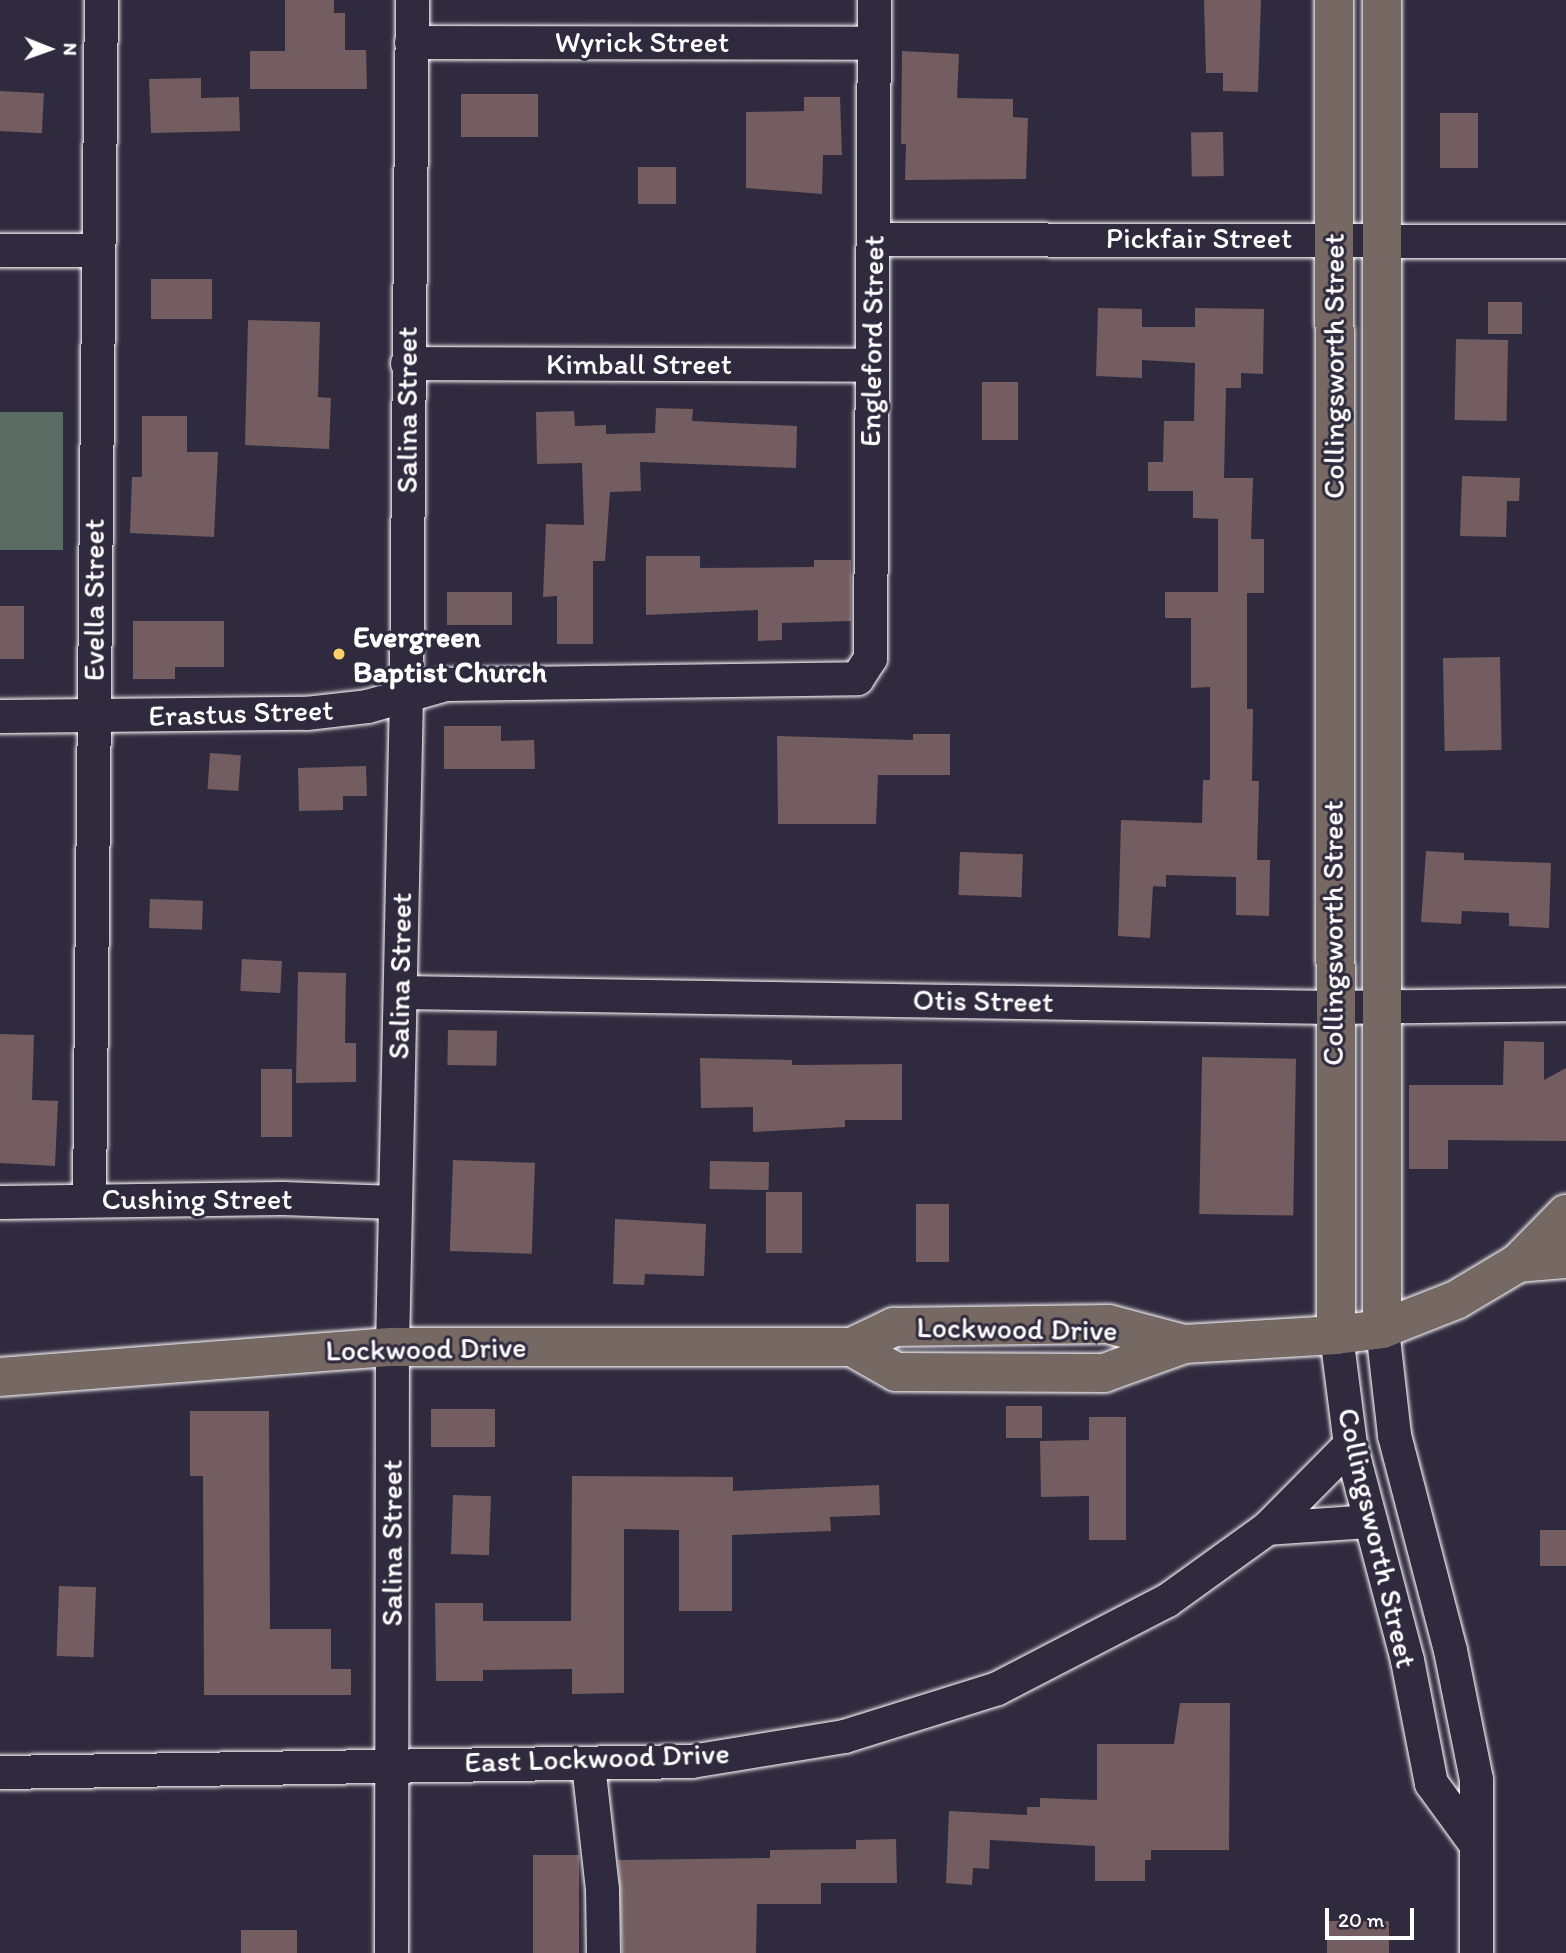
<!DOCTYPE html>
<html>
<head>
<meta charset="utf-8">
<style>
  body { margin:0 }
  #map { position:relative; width:1566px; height:1953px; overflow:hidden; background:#2f2a3d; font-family:Itim,sans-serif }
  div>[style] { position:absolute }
  .green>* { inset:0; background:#5a6b63; transform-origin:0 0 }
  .building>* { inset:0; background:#735d60; transform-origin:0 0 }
  .roads { filter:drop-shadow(0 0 2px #fff) drop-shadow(0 0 2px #fff) }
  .minor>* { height:33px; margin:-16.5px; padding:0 16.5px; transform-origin:16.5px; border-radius:16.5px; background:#2f2a3d }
  .major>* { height:38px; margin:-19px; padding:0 19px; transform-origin:19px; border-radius:19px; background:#766964 }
  .dots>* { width:19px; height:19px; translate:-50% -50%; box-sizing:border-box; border:4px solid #2f2a3d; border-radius:50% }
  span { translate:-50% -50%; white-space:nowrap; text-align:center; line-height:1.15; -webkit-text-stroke:6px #2f2a3d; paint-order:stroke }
  .street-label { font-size:30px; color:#fff }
  .poi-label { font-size:30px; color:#fff; font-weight:700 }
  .left { translate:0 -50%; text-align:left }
  .north { position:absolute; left:14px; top:14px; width:70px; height:70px; -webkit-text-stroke:5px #2f2a3d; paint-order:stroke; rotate:91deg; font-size:19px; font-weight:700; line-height:28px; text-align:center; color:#fff }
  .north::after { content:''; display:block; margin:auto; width:24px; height:32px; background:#fff; clip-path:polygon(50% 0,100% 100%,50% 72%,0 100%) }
  .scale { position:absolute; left:1325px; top:1908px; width:89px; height:32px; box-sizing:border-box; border:4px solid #fff; border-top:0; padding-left:9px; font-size:21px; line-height:24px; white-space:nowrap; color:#fff; -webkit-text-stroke:5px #2f2a3d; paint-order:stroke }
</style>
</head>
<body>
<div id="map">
  <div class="green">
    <i style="left:0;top:412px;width:63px;height:138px"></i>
  </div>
  <div class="building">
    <i style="clip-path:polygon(285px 0,334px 0,334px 13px,345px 13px,345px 50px,366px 50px,367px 89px,250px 89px,250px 51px,285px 51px)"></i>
    <i style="clip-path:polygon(1204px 0,1261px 0,1258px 92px,1223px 91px,1223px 73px,1206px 73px)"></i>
    <i style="clip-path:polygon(902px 51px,959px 54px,957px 98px,1013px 99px,1013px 117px,1028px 118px,1026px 179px,905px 180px,906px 144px,901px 144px)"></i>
    <i style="clip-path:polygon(201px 78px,201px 98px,239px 97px,240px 131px,151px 133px,149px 79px)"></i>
    <i style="left:0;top:91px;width:44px;height:40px;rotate:3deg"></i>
    <i style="left:461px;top:94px;width:77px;height:43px"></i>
    <i style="clip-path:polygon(804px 97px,840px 97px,842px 155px,823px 155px,822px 194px,746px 188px,746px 112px,804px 111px)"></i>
    <i style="left:1440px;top:113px;width:38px;height:55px"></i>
    <i style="left:1223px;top:132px;width:44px;height:32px;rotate:89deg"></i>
    <i style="left:638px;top:167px;width:38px;height:37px"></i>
    <i style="left:151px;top:279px;width:61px;height:40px"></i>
    <i style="left:1488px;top:302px;width:34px;height:32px"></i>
    <i style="clip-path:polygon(1098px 308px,1142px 309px,1142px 327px,1195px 327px,1195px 308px,1264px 309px,1263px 374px,1241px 373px,1241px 388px,1226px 388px,1224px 478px,1253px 478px,1251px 539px,1264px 539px,1264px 593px,1247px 593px,1247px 709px,1253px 709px,1252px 781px,1259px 781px,1257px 860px,1270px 860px,1269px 916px,1236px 915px,1236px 877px,1166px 875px,1166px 887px,1153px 886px,1150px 938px,1118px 936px,1121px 820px,1202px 823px,1203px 780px,1210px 780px,1210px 687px,1191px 688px,1191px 618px,1165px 618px,1165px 592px,1218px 592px,1218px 519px,1193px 518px,1193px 491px,1148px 491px,1148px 462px,1163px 462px,1164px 421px,1194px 421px,1195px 363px,1142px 360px,1142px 378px,1096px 376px)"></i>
    <i style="clip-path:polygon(248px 320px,320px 322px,318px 397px,331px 398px,329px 449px,245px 445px)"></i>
    <i style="left:1508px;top:340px;width:81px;height:52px;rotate:91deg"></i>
    <i style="left:1018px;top:382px;width:58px;height:36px;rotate:90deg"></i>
    <i style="clip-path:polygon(656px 408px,693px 409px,692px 421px,797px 426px,796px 468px,640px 462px,641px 491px,610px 492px,605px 561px,593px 561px,593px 644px,557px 644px,557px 596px,543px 597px,546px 524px,584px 525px,582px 463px,537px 464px,536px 412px,574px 411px,575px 426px,606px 425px,606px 434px,655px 433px)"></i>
    <i style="clip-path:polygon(142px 416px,187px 416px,187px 452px,218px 452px,214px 537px,130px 533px,132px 477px,142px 477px)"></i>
    <i style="clip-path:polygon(1462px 476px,1520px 478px,1519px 501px,1507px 501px,1506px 537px,1460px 536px)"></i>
    <i style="clip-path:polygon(646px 556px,700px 556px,700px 568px,814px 567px,814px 560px,851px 560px,851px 621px,782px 623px,782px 640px,758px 641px,758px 610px,646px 615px)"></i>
    <i style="left:447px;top:592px;width:65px;height:33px"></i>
    <i style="left:0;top:606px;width:24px;height:53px"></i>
    <i style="clip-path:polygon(133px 621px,224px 621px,224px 667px,175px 667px,175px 679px,133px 679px)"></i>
    <i style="left:1500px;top:657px;width:93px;height:57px;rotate:89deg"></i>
    <i style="clip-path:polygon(444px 726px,501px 726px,501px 741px,534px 740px,535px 769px,444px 769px)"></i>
    <i style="clip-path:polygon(913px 734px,950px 734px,950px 775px,878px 775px,876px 824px,778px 824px,777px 736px,913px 740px)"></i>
    <i style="left:210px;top:753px;width:31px;height:36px;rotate:4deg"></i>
    <i style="clip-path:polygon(366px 766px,367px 796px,343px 796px,343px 810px,299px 811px,298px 768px)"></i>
    <i style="clip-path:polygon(1426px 851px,1464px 853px,1464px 860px,1551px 863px,1549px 928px,1509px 926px,1509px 913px,1462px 911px,1461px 924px,1421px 922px)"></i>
    <i style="left:960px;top:852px;width:63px;height:43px;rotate:2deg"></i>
    <i style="left:150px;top:899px;width:53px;height:29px;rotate:2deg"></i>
    <i style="left:242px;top:959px;width:40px;height:32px;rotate:3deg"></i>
    <i style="clip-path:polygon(298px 972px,346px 973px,345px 1043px,356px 1043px,356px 1082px,296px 1083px)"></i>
    <i style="left:448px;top:1030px;width:49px;height:35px;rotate:1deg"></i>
    <i style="clip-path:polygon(0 1034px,34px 1035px,32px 1100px,58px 1101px,55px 1166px,0 1163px)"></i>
    <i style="clip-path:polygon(1504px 1041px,1544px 1042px,1544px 1080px,1566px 1068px,1566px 1141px,1448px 1140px,1448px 1169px,1409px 1169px,1409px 1085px,1503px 1085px)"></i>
    <i style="left:1202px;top:1057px;width:94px;height:157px;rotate:1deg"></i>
    <i style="clip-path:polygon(700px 1058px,792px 1060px,792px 1065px,902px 1064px,902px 1120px,845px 1120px,845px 1127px,753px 1132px,753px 1107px,701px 1108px)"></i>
    <i style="left:261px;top:1069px;width:31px;height:68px"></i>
    <i style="left:453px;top:1160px;width:82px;height:91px;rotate:2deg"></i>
    <i style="left:710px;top:1161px;width:59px;height:28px;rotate:1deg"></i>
    <i style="left:766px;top:1192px;width:36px;height:61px"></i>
    <i style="left:916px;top:1204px;width:33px;height:58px"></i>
    <i style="clip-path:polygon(615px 1219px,706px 1224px,704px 1276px,645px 1274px,644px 1285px,613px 1284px)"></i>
    <i style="left:1006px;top:1406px;width:36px;height:32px"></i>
    <i style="left:431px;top:1409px;width:64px;height:38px"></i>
    <i style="clip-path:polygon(190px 1411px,269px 1411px,270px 1629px,331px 1629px,331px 1669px,351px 1669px,351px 1695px,204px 1695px,203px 1476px,190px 1476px)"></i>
    <i style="clip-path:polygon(1089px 1417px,1126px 1417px,1126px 1540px,1089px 1540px,1089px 1496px,1041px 1497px,1040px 1441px,1089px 1440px)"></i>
    <i style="clip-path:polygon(572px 1476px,733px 1477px,733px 1491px,879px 1485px,880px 1515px,830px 1517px,831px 1531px,732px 1535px,732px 1611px,679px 1611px,679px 1530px,624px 1529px,624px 1693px,572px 1694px,572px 1669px,483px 1670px,483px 1681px,436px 1681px,435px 1603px,483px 1603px,483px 1621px,571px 1621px)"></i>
    <i style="left:453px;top:1495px;width:38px;height:59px;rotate:2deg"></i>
    <i style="left:1540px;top:1530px;width:26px;height:36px"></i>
    <i style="left:59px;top:1586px;width:37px;height:70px;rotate:2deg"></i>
    <i style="clip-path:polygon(1180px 1703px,1230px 1703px,1229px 1850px,1151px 1850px,1151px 1860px,1145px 1860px,1145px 1881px,1095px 1881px,1095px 1846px,990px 1840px,989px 1869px,973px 1868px,972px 1885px,946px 1883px,949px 1811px,1027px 1815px,1027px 1807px,1040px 1807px,1040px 1798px,1097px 1800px,1097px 1744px,1174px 1744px)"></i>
    <i style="clip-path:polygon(896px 1839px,897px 1883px,821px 1883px,821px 1904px,757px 1904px,756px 1953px,622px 1953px,618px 1860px,770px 1858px,770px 1850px,856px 1849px,856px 1840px)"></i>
    <i style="left:533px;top:1855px;width:46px;height:98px"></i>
    <i style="left:1327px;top:1921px;width:62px;height:32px"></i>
    <i style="left:241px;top:1930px;width:56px;height:23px"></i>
  </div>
  <div class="roads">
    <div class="minor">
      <i style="left:411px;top:42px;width:463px;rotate:0.1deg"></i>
      <i style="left:874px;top:239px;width:692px;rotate:0.17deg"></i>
      <i style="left:0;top:250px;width:96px"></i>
      <i style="left:407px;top:363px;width:464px;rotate:0.2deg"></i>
      <i style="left:0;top:716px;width:306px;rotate:-0.6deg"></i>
      <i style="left:306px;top:713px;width:61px;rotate:-6.5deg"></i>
      <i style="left:367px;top:706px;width:82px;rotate:-15.6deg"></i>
      <i style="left:446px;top:684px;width:411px;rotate:-0.8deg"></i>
      <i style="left:857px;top:678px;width:24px;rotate:-57deg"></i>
      <i style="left:870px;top:658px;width:658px;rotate:-89.65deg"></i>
      <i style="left:400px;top:992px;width:932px;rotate:0.92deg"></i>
      <i style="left:1332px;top:1007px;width:234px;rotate:-0.7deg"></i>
      <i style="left:89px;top:1200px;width:1200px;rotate:-89.43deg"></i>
      <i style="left:0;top:1202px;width:282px;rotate:-0.8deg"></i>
      <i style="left:282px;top:1198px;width:113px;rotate:2deg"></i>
      <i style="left:1382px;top:1329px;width:107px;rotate:83.5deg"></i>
      <i style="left:1394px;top:1435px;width:222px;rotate:75.4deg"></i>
      <i style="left:1450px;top:1650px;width:132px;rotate:78.6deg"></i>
      <i style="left:1476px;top:1779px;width:174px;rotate:90deg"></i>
      <i style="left:1336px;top:1335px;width:110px;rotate:82.7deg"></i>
      <i style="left:1350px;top:1444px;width:223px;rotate:75.2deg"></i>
      <i style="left:1407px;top:1660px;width:125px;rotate:79deg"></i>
      <i style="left:1431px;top:1783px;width:73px;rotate:53.9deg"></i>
      <i style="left:1267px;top:1528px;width:103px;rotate:-3.9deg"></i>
      <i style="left:588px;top:1764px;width:126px;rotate:83.6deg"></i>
      <i style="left:602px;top:1889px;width:64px;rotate:89.1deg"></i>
      <i style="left:0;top:1772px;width:691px;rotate:-0.91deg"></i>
      <i style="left:691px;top:1761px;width:155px;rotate:-9.3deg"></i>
      <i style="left:844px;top:1736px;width:160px;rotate:-17.4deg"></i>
      <i style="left:997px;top:1688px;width:191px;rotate:-27.4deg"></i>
      <i style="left:1167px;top:1600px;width:123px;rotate:-35.8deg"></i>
      <i style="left:1267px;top:1528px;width:118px;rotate:-45.3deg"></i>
      <i style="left:391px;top:1953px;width:606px;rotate:-89.91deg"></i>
      <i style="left:392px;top:1347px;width:652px;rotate:-88.77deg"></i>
      <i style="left:406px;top:695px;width:695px;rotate:-89.51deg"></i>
    </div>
    <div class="major">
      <i style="left:1334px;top:0;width:1335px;rotate:89.91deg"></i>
      <i style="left:1518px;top:1263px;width:48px;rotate:-4.8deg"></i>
      <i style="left:1382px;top:1329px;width:1329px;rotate:-90deg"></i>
      <i style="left:852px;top:1347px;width:51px;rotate:29.6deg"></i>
      <i style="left:896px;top:1372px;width:208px;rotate:0.3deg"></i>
      <i style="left:1104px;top:1373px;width:85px;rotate:-19.9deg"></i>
      <i style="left:0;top:1377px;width:393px;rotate:-4.4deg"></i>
      <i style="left:392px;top:1347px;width:460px"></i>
      <i style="left:852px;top:1347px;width:47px;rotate:-25.5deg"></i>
      <i style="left:894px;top:1327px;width:214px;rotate:-0.8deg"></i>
      <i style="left:1108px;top:1324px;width:79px;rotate:14.7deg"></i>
      <i style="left:1184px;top:1344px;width:152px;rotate:-3.4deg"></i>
      <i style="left:1336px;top:1335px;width:46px;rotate:-7.4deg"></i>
      <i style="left:1382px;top:1329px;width:79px;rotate:-21.4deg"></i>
      <i style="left:1456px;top:1300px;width:72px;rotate:-30.8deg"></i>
      <i style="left:1518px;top:1263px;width:69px;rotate:-45.6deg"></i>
    </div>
  </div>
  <div class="dots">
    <i style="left:339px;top:654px;background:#ffd166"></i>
  </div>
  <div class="street-label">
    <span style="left:642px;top:42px">Wyrick Street</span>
    <span style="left:1199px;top:238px">Pickfair Street</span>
    <span style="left:872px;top:341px;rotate:-89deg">Engleford Street</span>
    <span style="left:639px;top:364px">Kimball Street</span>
    <span style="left:1334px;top:366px;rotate:-90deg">Collingsworth Street</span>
    <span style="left:407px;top:410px;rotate:-90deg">Salina Street</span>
    <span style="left:94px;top:600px;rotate:-90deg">Evella Street</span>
    <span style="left:241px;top:713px;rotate:-2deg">Erastus Street</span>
    <span style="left:1333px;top:933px;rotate:-90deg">Collingsworth Street</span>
    <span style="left:400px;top:976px;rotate:-89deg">Salina Street</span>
    <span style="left:983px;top:1001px;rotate:1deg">Otis Street</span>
    <span style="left:197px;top:1199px">Cushing Street</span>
    <span style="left:1017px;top:1329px;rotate:1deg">Lockwood Drive</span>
    <span style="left:426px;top:1349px;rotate:-1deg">Lockwood Drive</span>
    <span style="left:1377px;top:1538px;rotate:77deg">Collingsworth Street</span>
    <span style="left:392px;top:1543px;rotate:-90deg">Salina Street</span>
    <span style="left:597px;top:1758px;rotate:-2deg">East Lockwood Drive</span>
  </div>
  <div class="poi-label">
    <span class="left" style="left:353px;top:654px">Evergreen<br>Baptist Church</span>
  </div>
  <div class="north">N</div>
  <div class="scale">20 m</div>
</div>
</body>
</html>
